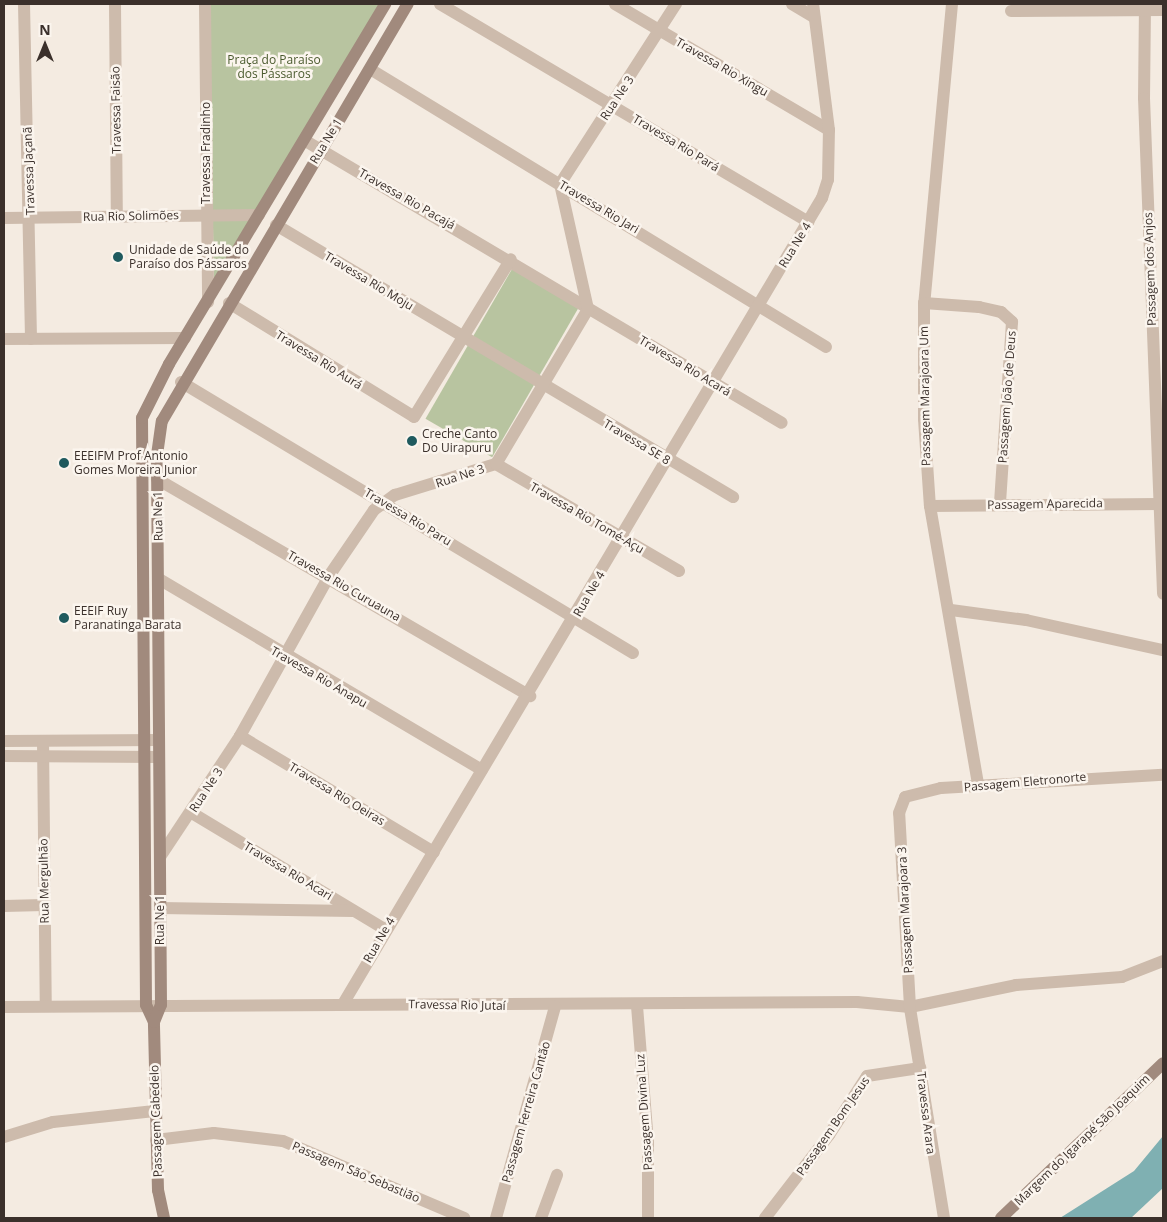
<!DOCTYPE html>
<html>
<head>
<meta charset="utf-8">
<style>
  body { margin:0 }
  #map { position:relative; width:1167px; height:1222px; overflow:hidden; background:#f4ebe1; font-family:"Open Sans",sans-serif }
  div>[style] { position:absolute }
  .green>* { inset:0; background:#b8c4a0; transform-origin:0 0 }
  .water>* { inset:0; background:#7fb0b2 }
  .street>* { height:12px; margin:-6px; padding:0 6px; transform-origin:6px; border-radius:6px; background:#cdbbac }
  .secondary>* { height:12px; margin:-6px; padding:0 6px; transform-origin:6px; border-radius:6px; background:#a18a7d }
  .dots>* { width:14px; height:14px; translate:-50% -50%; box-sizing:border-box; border:2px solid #fbf5ee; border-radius:50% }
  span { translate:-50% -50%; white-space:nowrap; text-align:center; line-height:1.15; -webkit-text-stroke:5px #fbf5ee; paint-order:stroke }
  .park-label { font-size:12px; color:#4a5a2e }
  .street-label { font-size:12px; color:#3b302b }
  .poi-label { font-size:12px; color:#3b302b }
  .left { translate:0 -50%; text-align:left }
  .frame { position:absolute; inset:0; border:5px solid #3b302b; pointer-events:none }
  .north { position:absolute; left:20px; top:20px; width:50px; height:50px; -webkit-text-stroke:4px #fbf5ee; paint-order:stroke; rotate:0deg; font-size:14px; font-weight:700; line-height:20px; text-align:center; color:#3b302b }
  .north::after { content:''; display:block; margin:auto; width:18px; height:22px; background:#3b302b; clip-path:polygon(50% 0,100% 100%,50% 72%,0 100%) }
</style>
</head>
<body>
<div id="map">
  <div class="green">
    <i style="clip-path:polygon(209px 4px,388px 4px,214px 284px)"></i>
    <i style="left:512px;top:269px;width:77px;height:173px;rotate:30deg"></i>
  </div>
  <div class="water">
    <i style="clip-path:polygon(1163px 1136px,1163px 1188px,1131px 1218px,1060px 1218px,1134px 1171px)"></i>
  </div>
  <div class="street">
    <i style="left:24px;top:4px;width:335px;rotate:88.8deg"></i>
    <i style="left:115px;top:4px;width:212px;rotate:89.5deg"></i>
    <i style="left:205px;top:4px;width:298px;rotate:89.4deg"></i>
    <i style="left:440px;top:4px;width:428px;rotate:30.6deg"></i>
    <i style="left:615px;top:4px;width:248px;rotate:30.5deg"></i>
    <i style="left:792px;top:4px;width:26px;rotate:31deg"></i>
    <i style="left:952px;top:4px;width:300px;rotate:95.3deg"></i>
    <i style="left:924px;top:303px;width:116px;rotate:90deg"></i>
    <i style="left:924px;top:419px;width:87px;rotate:86.1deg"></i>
    <i style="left:930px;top:506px;width:283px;rotate:80.2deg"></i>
    <i style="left:1145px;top:4px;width:94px;rotate:90.6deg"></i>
    <i style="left:1144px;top:98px;width:496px;rotate:87.8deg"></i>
    <i style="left:1011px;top:11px;width:152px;rotate:-0.4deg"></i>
    <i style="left:370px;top:69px;width:534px;rotate:31.37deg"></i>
    <i style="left:304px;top:140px;width:555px;rotate:30.63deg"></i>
    <i style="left:4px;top:218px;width:255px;rotate:-0.7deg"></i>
    <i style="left:276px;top:225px;width:532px;rotate:30.76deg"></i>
    <i style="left:229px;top:303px;width:217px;rotate:31.6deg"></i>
    <i style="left:414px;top:417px;width:185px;rotate:-58.5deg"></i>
    <i style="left:924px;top:303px;width:55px;rotate:4.2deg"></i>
    <i style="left:979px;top:307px;width:23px;rotate:13deg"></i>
    <i style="left:1001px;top:312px;width:15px;rotate:42deg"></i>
    <i style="left:1012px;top:322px;width:182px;rotate:93.8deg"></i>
    <i style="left:4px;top:339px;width:181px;rotate:-0.3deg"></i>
    <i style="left:181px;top:382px;width:527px;rotate:30.95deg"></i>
    <i style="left:496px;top:464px;width:212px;rotate:30.3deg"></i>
    <i style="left:157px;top:479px;width:432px;rotate:30.2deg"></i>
    <i style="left:930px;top:506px;width:229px;rotate:-0.5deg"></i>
    <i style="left:159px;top:579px;width:375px;rotate:30.6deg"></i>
    <i style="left:951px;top:610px;width:76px;rotate:7.6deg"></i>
    <i style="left:1026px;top:620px;width:140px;rotate:12.4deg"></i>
    <i style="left:240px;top:736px;width:226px;rotate:30.9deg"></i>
    <i style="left:4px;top:741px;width:155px;rotate:-0.4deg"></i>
    <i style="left:43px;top:741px;width:265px;rotate:89.4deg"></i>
    <i style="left:4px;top:756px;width:154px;rotate:0.4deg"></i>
    <i style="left:192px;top:813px;width:224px;rotate:31.1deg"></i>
    <i style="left:160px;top:857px;width:145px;rotate:-56.5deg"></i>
    <i style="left:240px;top:736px;width:183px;rotate:-60.9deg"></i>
    <i style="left:329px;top:576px;width:80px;rotate:-55.7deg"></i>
    <i style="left:374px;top:510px;width:26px;rotate:-36deg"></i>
    <i style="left:395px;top:495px;width:106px;rotate:-17.1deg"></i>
    <i style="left:496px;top:464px;width:180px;rotate:-59.3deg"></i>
    <i style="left:588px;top:309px;width:128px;rotate:-102.6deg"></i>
    <i style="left:560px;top:184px;width:214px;rotate:-57.2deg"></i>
    <i style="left:4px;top:906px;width:40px;rotate:-1.4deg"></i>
    <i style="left:160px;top:908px;width:193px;rotate:0.9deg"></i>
    <i style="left:343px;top:1004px;width:938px;rotate:-59.28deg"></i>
    <i style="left:822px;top:198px;width:19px;rotate:-72deg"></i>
    <i style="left:828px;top:180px;width:50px;rotate:-88.9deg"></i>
    <i style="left:829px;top:130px;width:127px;rotate:-97.2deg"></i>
    <i style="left:637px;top:1006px;width:137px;rotate:85.4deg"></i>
    <i style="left:648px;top:1143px;width:75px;rotate:90deg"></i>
    <i style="left:4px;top:1007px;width:853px;rotate:-0.34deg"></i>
    <i style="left:857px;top:1002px;width:53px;rotate:5.4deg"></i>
    <i style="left:910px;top:1007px;width:108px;rotate:-11.7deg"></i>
    <i style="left:1016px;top:985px;width:106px;rotate:-4.3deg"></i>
    <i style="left:1122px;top:977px;width:44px;rotate:-21.3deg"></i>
    <i style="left:4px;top:1137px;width:51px;rotate:-17deg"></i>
    <i style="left:53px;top:1122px;width:102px;rotate:-6.2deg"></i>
    <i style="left:156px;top:1140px;width:58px;rotate:-6.9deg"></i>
    <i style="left:214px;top:1133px;width:69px;rotate:6.6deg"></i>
    <i style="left:283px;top:1141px;width:197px;rotate:23deg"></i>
    <i style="left:496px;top:1218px;width:220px;rotate:-74.4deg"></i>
    <i style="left:541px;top:1218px;width:46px;rotate:-69.6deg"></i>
    <i style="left:765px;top:1218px;width:105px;rotate:-52.4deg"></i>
    <i style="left:829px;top:1135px;width:70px;rotate:-57.2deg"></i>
    <i style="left:867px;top:1076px;width:54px;rotate:-8.6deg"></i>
    <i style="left:944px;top:1218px;width:214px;rotate:-99.2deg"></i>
    <i style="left:910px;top:1007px;width:194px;rotate:-93.2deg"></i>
    <i style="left:899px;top:813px;width:17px;rotate:-69deg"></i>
    <i style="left:905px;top:797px;width:37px;rotate:-14deg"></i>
    <i style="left:941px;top:788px;width:222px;rotate:-3.4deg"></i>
  </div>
  <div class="secondary">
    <i style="left:154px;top:1022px;width:19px;rotate:-115deg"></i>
    <i style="left:146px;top:1005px;width:587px;rotate:-90.39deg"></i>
    <i style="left:142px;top:418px;width:60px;rotate:-63.4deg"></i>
    <i style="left:169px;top:364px;width:420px;rotate:-59deg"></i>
    <i style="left:164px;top:1218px;width:29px;rotate:-102deg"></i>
    <i style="left:158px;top:1190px;width:168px;rotate:-91.4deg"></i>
    <i style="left:154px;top:1022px;width:18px;rotate:-68deg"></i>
    <i style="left:161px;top:1005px;width:550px;rotate:-90.42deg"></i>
    <i style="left:157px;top:455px;width:34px;rotate:-82deg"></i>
    <i style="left:162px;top:421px;width:484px;rotate:-59.5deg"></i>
    <i style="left:1001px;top:1218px;width:224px;rotate:-43.7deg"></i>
  </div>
  <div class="dots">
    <i style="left:118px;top:257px;background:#1f5a5e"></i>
    <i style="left:412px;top:441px;background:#1f5a5e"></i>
    <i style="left:64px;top:463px;background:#1f5a5e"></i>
    <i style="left:64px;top:618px;background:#1f5a5e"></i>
  </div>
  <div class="park-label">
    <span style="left:274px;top:67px">Praça do Paraíso<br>dos Pássaros</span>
  </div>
  <div class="street-label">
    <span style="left:722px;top:67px;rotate:30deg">Travessa Rio Xingu</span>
    <span style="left:617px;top:98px;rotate:-57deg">Rua Ne 3</span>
    <span style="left:116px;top:110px;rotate:-91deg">Travessa Faisão</span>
    <span style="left:326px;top:141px;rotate:-59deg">Rua Ne 1</span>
    <span style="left:676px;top:143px;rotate:31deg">Travessa Rio Pará</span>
    <span style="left:206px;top:153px;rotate:-90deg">Travessa Fradinho</span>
    <span style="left:29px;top:171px;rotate:-92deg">Travessa Jaçanã</span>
    <span style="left:407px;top:199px;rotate:30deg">Travessa Rio Pacajá</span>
    <span style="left:599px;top:207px;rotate:31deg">Travessa Rio Jari</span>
    <span style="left:131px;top:216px;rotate:-1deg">Rua Rio Solimões</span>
    <span style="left:795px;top:245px;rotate:-59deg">Rua Ne 4</span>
    <span style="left:1150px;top:269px;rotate:-92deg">Passagem dos Anjos</span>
    <span style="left:369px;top:281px;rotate:31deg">Travessa Rio Moju</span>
    <span style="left:319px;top:360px;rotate:32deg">Travessa Rio Aurá</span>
    <span style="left:685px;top:366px;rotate:31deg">Travessa Rio Acará</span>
    <span style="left:925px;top:396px;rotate:-91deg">Passagem Marajoara Um</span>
    <span style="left:1007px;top:397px;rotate:-86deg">Passagem João de Deus</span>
    <span style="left:637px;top:442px;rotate:31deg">Travessa SE 8</span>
    <span style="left:460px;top:476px;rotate:-18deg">Rua Ne 3</span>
    <span style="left:1045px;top:504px;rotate:-1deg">Passagem Aparecida</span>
    <span style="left:158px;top:516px;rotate:-91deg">Rua Ne 1</span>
    <span style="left:408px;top:517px;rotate:31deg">Travessa Rio Paru</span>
    <span style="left:587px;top:518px;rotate:30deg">Travessa Rio Tomé-Açu</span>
    <span style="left:344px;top:586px;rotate:30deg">Travessa Rio Curuauna</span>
    <span style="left:589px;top:594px;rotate:-60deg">Rua Ne 4</span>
    <span style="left:319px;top:677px;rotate:30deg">Travessa Rio Anapu</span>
    <span style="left:1025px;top:782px;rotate:-5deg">Passagem Eletronorte</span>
    <span style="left:206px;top:790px;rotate:-57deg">Rua Ne 3</span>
    <span style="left:337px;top:794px;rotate:31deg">Travessa Rio Oeiras</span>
    <span style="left:288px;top:871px;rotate:31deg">Travessa Rio Acari</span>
    <span style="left:44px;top:881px;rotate:-91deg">Rua Mergulhão</span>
    <span style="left:905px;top:910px;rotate:-93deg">Passagem Marajoara 3</span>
    <span style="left:160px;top:920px;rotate:-90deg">Rua Ne 1</span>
    <span style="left:379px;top:940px;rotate:-60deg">Rua Ne 4</span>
    <span style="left:457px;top:1005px;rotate:1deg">Travessa Rio Jutaí</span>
    <span style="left:526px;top:1112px;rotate:-74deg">Passagem Ferreira Cantão</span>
    <span style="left:644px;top:1112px;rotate:-94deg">Passagem Divina Luz</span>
    <span style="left:926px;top:1113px;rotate:83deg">Travessa Arara</span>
    <span style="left:156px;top:1121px;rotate:-92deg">Passagem Cabedelo</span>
    <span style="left:833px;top:1126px;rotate:-55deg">Passagem Bom Jesus</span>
    <span style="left:1082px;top:1140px;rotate:-44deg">Margem do Igarapé São Joaquim</span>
    <span style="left:356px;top:1172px;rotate:23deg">Passagem São Sebastião</span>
  </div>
  <div class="poi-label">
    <span class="left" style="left:129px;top:257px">Unidade de Saúde do<br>Paraíso dos Pássaros</span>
    <span class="left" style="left:422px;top:441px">Creche Canto<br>Do Uirapuru</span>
    <span class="left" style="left:74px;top:463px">EEEIFM Prof Antonio<br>Gomes Moreira Junior</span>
    <span class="left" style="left:74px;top:618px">EEEIF Ruy<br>Paranatinga Barata</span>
  </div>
  <div class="frame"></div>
  <div class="north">N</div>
</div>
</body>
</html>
